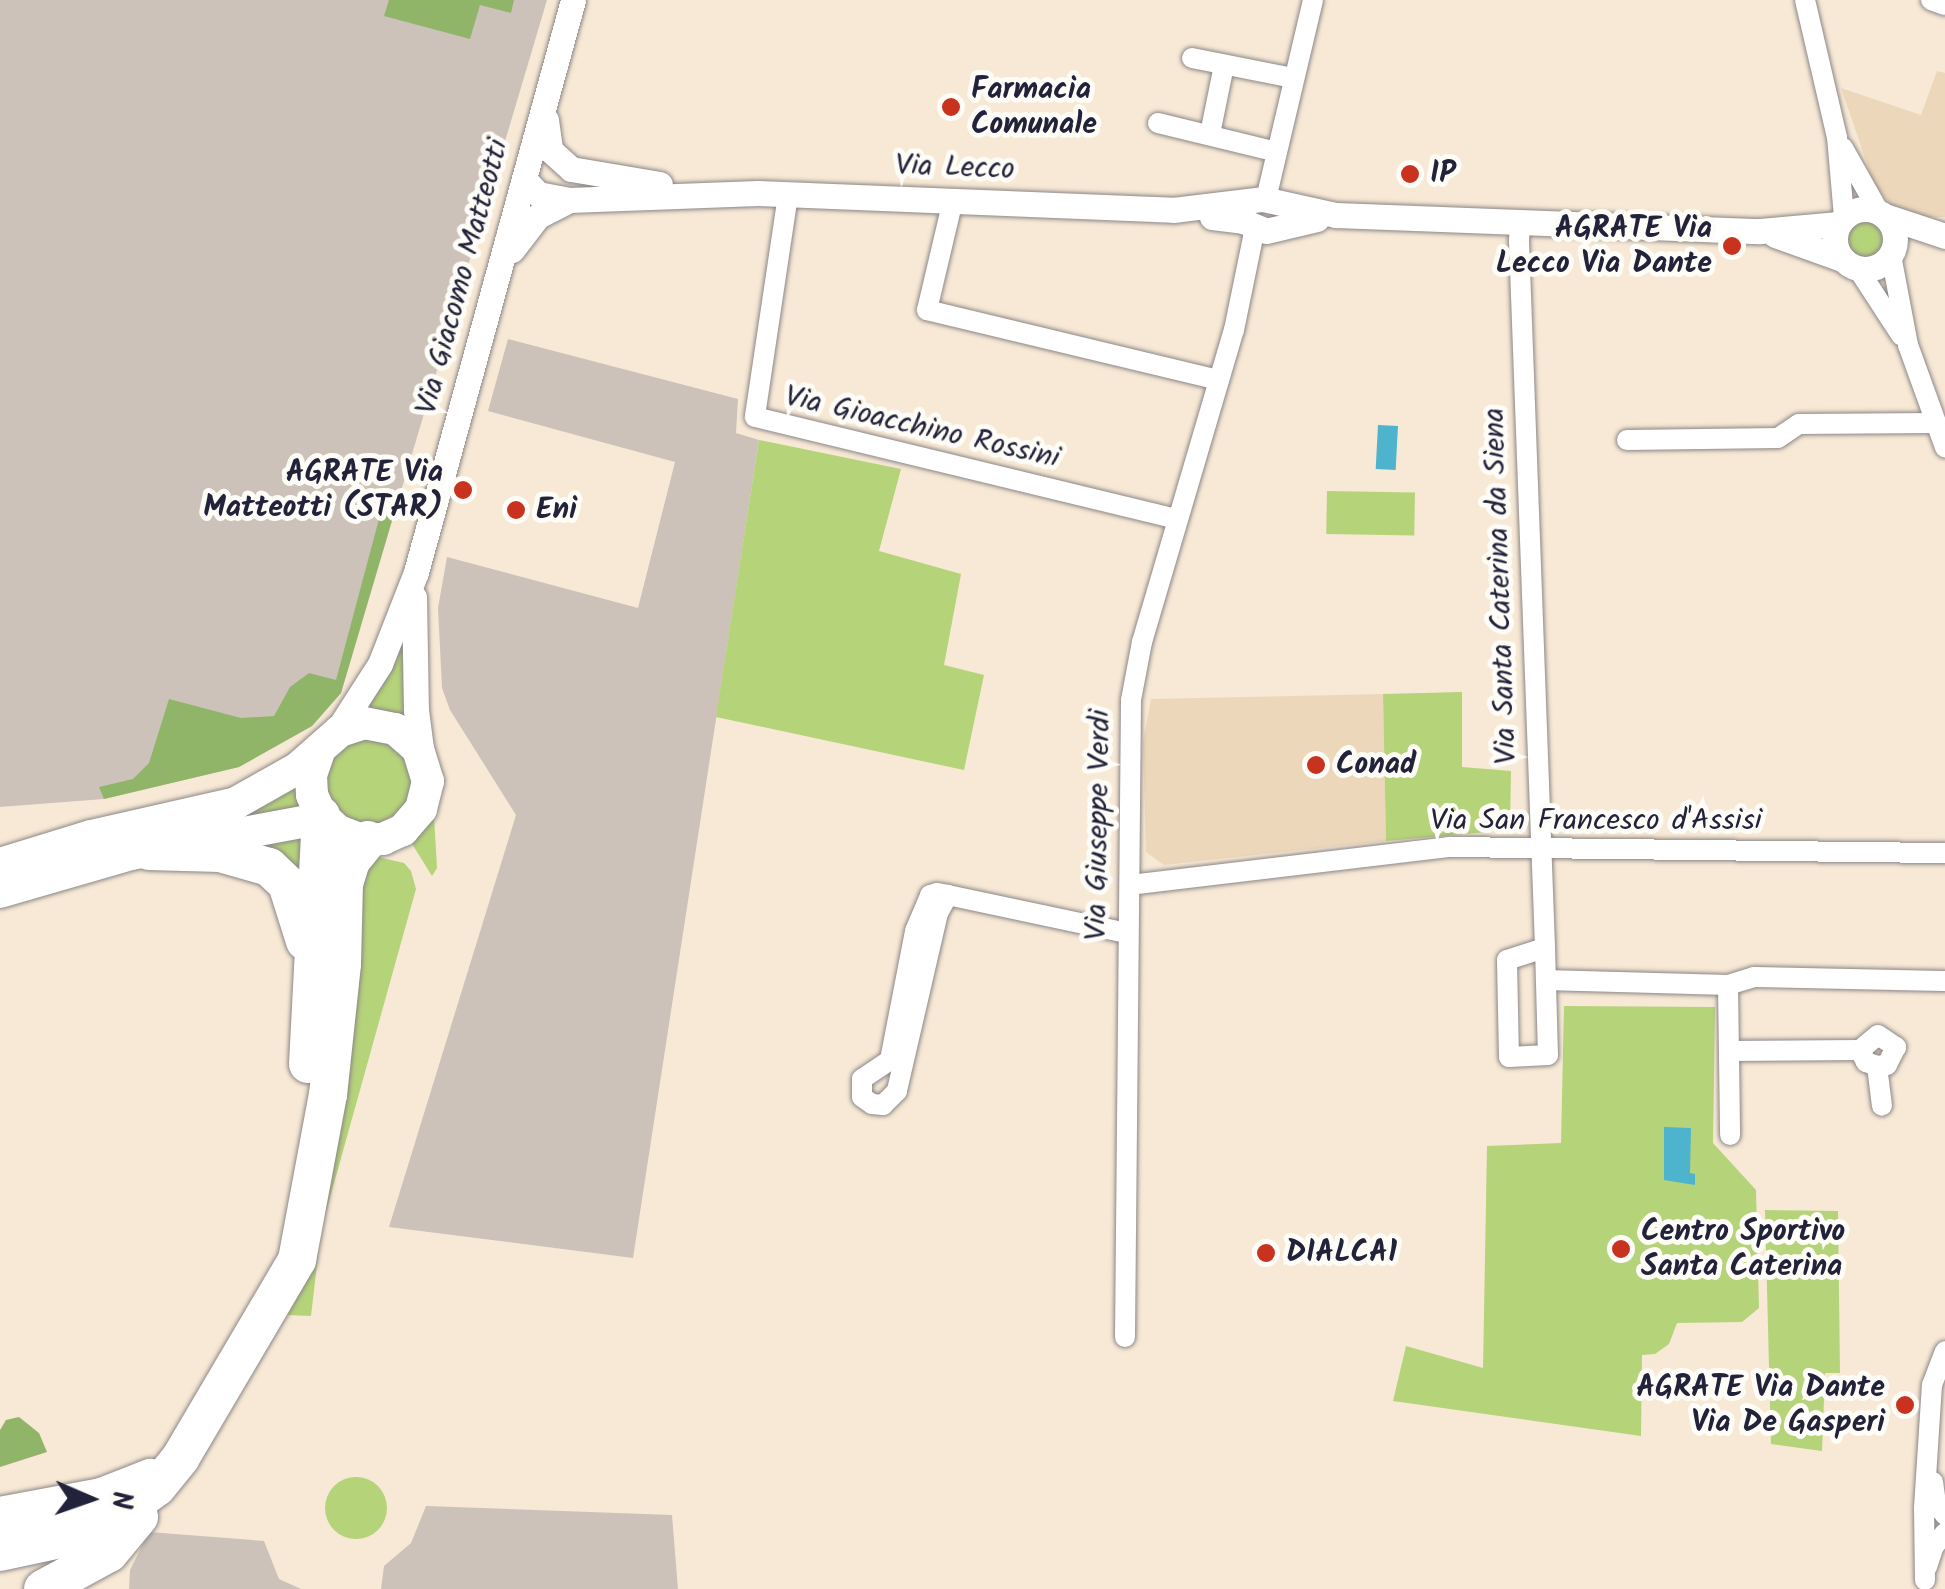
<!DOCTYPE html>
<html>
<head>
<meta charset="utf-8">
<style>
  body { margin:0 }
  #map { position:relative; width:1945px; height:1589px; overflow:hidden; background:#f7e9d5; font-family:Kalam,sans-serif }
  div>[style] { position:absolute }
  .built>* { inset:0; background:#edd7bb }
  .industrial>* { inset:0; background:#ccc2b9 }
  .green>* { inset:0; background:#b5d379; transform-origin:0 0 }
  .round { border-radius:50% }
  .forest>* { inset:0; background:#90b569 }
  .water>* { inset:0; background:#4eb3cd; transform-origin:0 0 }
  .roads { filter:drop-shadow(0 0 2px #8c8688) drop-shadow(0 0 2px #8c8688) }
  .minor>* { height:20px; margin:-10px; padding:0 10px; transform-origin:10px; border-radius:10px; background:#fff }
  .tertiary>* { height:25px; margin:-12.5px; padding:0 12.5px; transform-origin:12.5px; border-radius:12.5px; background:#fff }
  .tertiary>.ring { margin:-12.5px; padding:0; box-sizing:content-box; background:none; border:25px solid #fff; border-radius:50% }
  .primary>* { height:32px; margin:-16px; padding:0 16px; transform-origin:16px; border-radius:16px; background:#fff }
  .motorway>* { height:38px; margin:-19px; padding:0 19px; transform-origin:19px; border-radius:19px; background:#fff }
  .dots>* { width:28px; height:28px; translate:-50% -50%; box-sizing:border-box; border:5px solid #fdfcf7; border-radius:50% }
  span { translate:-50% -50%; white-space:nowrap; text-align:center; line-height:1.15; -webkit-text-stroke:10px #fdfcf7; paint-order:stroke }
  .poi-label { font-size:30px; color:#22223b; font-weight:700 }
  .left { translate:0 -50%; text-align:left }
  .right { translate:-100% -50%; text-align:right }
  .street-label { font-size:30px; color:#22223b }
  .north { position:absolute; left:40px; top:1449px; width:100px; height:100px; -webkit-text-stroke:8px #fdfcf7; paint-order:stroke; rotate:92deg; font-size:28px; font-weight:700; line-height:40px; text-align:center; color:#22223b }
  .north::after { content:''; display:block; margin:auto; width:35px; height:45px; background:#22223b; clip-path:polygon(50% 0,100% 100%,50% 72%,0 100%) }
</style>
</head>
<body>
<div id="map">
  <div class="built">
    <i style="clip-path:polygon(1937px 71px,1945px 73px,1945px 217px,1923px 217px,1892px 206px,1874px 184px,1841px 88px,1921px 115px)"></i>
    <i style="clip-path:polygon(1383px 694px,1386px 841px,1164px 865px,1146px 852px,1143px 742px,1151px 699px)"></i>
  </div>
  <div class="industrial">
    <i style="clip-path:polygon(0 0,547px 0,341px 693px,312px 726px,239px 767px,104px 799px,0 807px)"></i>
    <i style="clip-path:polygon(508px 339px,738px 399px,736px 433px,759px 440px,633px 1258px,389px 1227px,516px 815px,450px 710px,442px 688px,438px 608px,447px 557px,638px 608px,675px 462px,488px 411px)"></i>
    <i style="clip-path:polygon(426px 1506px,672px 1515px,678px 1589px,381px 1589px,384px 1566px,411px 1543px)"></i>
    <i style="clip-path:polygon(149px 1532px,264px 1541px,279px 1579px,301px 1589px,129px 1589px,130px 1570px)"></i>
  </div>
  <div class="green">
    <i class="round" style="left:1844px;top:218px;width:42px;height:42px"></i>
    <i style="clip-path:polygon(759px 440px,901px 469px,879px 551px,961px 574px,944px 665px,984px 675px,964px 770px,716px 717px)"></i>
    <i style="left:1327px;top:491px;width:88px;height:43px;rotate:1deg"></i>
    <i style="clip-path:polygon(403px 641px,404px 717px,368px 708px,394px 662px)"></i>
    <i style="clip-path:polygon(1462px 692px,1462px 767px,1511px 771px,1510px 830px,1386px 841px,1383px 694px)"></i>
    <i style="clip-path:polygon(368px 735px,397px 746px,413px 772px,409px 800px,401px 812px,376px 825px,362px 825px,337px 813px,324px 788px,330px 758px,339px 746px)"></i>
    <i style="clip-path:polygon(298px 781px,302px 806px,223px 826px,277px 799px)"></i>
    <i style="clip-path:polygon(434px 816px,437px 868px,432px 876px,409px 839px)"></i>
    <i style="clip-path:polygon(301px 828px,309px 904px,253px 845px)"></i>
    <i style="clip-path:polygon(378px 857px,404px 863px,411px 871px,416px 889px,321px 1230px,311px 1316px,287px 1315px,302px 1288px,357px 879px)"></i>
    <i style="clip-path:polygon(1564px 1006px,1715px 1007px,1713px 1143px,1756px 1190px,1759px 1308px,1742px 1322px,1677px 1323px,1669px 1344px,1655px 1354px,1642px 1355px,1641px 1436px,1393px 1401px,1406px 1346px,1483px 1368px,1487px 1146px,1561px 1143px)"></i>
    <i style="clip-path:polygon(1765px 1210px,1838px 1211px,1840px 1373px,1825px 1373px,1822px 1451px,1771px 1444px)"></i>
    <i class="round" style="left:325px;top:1477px;width:62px;height:62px"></i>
  </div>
  <div class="forest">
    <i style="clip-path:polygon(389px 0,514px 0,511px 13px,480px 5px,470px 39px,384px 16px)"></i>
    <i style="clip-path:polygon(387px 489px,400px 493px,341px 693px,312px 726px,239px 767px,104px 799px,99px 787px,133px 779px,149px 763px,169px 699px,241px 718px,274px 716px,290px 687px,309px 673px,336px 680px)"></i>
    <i style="clip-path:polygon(19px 1417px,39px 1433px,47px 1452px,0 1467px,0 1430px,6px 1420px)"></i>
  </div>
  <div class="water">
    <i style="left:1378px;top:425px;width:20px;height:44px;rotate:3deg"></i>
    <i style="clip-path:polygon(1664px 1127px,1691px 1128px,1690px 1173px,1695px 1174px,1695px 1185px,1664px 1180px)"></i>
  </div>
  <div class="roads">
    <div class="minor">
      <i style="left:1805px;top:0;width:141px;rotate:76.9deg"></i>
      <i style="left:1837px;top:137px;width:80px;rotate:85deg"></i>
      <i style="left:1931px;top:0;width:15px;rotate:20deg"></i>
      <i style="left:1192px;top:58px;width:103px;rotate:11.2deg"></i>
      <i style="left:1158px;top:123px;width:122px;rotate:13.7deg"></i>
      <i style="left:1210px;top:134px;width:70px;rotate:-78.5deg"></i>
      <i style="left:1843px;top:148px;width:73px;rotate:60.6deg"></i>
      <i style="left:788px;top:195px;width:224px;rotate:98.5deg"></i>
      <i style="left:755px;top:417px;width:434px;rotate:13.6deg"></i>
      <i style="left:1266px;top:199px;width:204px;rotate:-76.7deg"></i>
      <i style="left:953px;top:200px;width:113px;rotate:103.3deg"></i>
      <i style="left:927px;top:310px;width:300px;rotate:13.5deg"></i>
      <i style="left:1520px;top:222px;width:19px;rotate:93deg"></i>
      <i style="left:1519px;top:241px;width:707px;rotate:87.89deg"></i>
      <i style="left:1545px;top:948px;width:107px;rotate:88.4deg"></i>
      <i style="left:1548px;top:1055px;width:39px;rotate:177deg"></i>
      <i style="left:1509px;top:1057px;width:97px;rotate:-91.2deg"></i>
      <i style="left:1507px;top:960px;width:40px;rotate:-18deg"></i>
      <i style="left:1891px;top:255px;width:92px;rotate:79.3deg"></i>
      <i style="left:1908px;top:345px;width:109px;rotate:70.1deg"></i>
      <i style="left:1858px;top:269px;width:79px;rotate:56.9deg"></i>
      <i style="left:1627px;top:440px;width:151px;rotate:-0.8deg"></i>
      <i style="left:1778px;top:438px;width:25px;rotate:-34deg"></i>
      <i style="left:1799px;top:424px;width:137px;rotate:-0.4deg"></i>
      <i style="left:1130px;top:885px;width:321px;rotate:-6.8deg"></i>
      <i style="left:1449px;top:847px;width:496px;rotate:0.7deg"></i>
      <i style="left:937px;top:893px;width:11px;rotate:10deg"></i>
      <i style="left:948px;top:895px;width:21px;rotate:119deg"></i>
      <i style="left:938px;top:913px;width:183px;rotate:103deg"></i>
      <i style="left:897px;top:1091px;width:20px;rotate:135deg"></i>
      <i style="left:883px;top:1105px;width:11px;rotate:-175deg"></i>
      <i style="left:872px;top:1104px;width:12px;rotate:-145deg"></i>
      <i style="left:862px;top:1097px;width:18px;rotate:-90deg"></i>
      <i style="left:862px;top:1079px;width:34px;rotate:-34deg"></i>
      <i style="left:890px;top:1060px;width:131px;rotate:-79deg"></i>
      <i style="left:915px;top:931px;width:39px;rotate:-67deg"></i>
      <i style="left:930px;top:895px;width:7px;rotate:-16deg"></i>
      <i style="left:948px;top:895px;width:183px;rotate:12deg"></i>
      <i style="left:1546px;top:980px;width:182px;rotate:1.6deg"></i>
      <i style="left:1728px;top:985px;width:150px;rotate:89.2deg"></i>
      <i style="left:1728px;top:985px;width:27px;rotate:-17deg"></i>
      <i style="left:1754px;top:977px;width:191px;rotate:1.2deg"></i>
      <i style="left:1729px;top:1051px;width:131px;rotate:-0.4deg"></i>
      <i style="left:1860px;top:1050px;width:23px;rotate:-40deg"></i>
      <i style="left:1878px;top:1035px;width:22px;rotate:34deg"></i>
      <i style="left:1896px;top:1047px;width:20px;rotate:117deg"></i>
      <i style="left:1887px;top:1065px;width:10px;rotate:174deg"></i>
      <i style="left:1877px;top:1066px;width:12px;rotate:-160deg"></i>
      <i style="left:1866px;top:1062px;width:13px;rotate:-117deg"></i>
      <i style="left:1877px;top:1066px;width:40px;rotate:82.9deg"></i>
      <i style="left:1125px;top:1337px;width:637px;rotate:-89.46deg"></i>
      <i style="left:1131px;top:700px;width:59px;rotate:-79.3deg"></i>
      <i style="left:1142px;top:642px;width:325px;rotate:-73.6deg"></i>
      <i style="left:1234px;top:330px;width:104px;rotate:-78.4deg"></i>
      <i style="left:1933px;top:1482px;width:21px;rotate:82deg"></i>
      <i style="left:1936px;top:1503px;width:15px;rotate:53deg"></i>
      <i style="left:1927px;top:1567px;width:22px;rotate:-72deg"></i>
      <i style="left:1934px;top:1546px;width:17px;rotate:-50deg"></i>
      <i style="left:1925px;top:1580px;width:72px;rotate:-90.8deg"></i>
      <i style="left:1924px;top:1508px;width:123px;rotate:-86.3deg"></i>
      <i style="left:1932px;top:1385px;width:36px;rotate:-69deg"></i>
    </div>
    <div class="tertiary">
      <i style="left:546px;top:120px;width:30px;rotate:82deg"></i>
      <i style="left:550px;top:150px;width:28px;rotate:42deg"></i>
      <i style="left:571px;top:169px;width:90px;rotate:9.6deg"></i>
      <i style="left:524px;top:179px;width:21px;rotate:47deg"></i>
      <i style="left:538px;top:194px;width:32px;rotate:11deg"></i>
      <i style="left:569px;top:200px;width:189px;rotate:-2.1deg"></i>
      <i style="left:758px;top:193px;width:415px;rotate:2.3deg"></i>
      <i style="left:1173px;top:210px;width:91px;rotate:-7deg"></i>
      <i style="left:1263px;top:199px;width:75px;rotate:12.4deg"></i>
      <i style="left:1336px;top:215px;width:424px;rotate:2.2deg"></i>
      <i style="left:1760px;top:231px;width:79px;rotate:-5.1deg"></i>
      <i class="ring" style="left:1835px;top:209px;width:35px;height:35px"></i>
      <i style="left:1885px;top:216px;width:63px;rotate:18.4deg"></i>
      <i style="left:1212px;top:217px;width:31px;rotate:7deg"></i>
      <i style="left:1243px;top:221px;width:25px;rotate:23deg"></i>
      <i style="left:1266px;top:231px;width:52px;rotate:-13.2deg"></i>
      <i style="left:1775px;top:235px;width:71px;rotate:19.7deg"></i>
      <i style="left:512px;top:250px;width:43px;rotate:-52.6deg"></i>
      <i style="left:538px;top:216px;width:35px;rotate:-27deg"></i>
      <i style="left:414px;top:597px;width:113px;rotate:89deg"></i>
      <i style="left:416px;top:710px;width:46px;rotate:82.6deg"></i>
      <i style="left:335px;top:734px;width:83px;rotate:-57.3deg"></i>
      <i style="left:380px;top:664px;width:99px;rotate:-68.6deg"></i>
      <i style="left:416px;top:572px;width:593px;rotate:-74.65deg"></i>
    </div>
    <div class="primary">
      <i style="left:0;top:864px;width:95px;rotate:-17.1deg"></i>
      <i style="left:91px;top:836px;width:149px;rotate:-12.8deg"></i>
      <i style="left:236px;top:803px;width:71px;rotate:-29.4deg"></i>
      <i style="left:298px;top:768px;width:56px;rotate:-41.4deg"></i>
      <i style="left:340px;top:731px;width:25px;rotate:-18deg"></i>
      <i style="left:364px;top:723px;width:32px;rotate:11deg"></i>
      <i style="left:395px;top:729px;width:30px;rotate:41deg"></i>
      <i style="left:418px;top:749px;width:34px;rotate:73deg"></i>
      <i style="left:428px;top:781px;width:29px;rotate:104deg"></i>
      <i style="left:421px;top:809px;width:28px;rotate:131deg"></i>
      <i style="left:403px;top:830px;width:22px;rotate:156deg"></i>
      <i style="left:383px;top:839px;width:21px;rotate:177deg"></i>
      <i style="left:362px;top:840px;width:26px;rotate:-159deg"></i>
      <i style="left:338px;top:831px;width:23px;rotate:-137deg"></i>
      <i style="left:321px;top:815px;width:22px;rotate:-114deg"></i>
      <i style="left:312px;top:795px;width:20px;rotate:-93deg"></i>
      <i style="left:311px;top:775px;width:24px;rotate:-71deg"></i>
      <i style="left:0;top:892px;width:136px;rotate:-16.2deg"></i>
      <i style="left:131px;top:854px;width:195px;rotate:-10.6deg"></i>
    </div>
    <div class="motorway">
      <i style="left:149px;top:851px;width:71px;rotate:1.6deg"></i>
      <i style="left:220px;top:853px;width:51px;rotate:15.9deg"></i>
      <i style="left:269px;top:867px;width:25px;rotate:43deg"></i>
      <i style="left:287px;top:884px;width:60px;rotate:72.5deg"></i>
      <i style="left:308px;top:1064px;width:249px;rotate:-87deg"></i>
      <i style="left:0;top:1516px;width:104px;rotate:-10.6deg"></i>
      <i style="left:102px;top:1497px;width:52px;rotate:-21.6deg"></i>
      <i style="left:0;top:1552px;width:99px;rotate:-12.2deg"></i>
      <i style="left:97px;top:1531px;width:74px;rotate:-36.3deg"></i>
      <i style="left:157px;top:1487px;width:38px;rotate:-51deg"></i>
      <i style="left:181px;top:1457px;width:229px;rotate:-59.5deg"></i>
      <i style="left:297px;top:1260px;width:168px;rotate:-79.4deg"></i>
      <i style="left:328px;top:1095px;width:132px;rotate:-83.9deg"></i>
      <i style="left:342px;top:964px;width:80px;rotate:-88.6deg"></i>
      <i style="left:344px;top:884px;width:24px;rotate:-73deg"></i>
      <i style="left:351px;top:861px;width:27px;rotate:-51deg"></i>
      <i style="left:43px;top:1589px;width:75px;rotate:-28.6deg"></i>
      <i style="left:109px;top:1553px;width:47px;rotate:-50.2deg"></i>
    </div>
  </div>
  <div class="dots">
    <i style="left:951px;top:107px;background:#c8321e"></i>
    <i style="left:1410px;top:174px;background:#c8321e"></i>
    <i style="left:1732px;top:246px;background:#c8321e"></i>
    <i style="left:463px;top:490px;background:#c8321e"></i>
    <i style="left:516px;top:510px;background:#c8321e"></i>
    <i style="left:1316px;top:765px;background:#c8321e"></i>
    <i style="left:1621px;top:1249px;background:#c8321e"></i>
    <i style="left:1266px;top:1253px;background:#c8321e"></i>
    <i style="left:1905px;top:1405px;background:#c8321e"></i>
  </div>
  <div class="poi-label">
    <span class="left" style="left:971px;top:107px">Farmacia<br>Comunale</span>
    <span class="left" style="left:1430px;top:174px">IP</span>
    <span class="right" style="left:1712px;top:246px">AGRATE Via<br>Lecco Via Dante</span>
    <span class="right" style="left:443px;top:490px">AGRATE Via<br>Matteotti (STAR)</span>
    <span class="left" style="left:536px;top:510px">Eni</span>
    <span class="left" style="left:1336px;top:765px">Conad</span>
    <span class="left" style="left:1641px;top:1249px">Centro Sportivo<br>Santa Caterina</span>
    <span class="left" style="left:1286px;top:1253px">DIALCA1</span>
    <span class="right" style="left:1885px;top:1405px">AGRATE Via Dante<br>Via De Gasperi</span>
  </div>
  <div class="street-label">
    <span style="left:955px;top:168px;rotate:2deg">Via Lecco</span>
    <span style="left:463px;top:277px;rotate:-75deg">Via Giacomo Matteotti</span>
    <span style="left:922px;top:428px;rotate:13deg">Via Gioacchino Rossini</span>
    <span style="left:1501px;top:586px;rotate:-92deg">Via Santa Caterina da Siena</span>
    <span style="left:1596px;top:821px">Via San Francesco d'Assisi</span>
    <span style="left:1099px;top:825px;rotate:-89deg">Via Giuseppe Verdi</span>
  </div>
  <div class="north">N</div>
</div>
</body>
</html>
